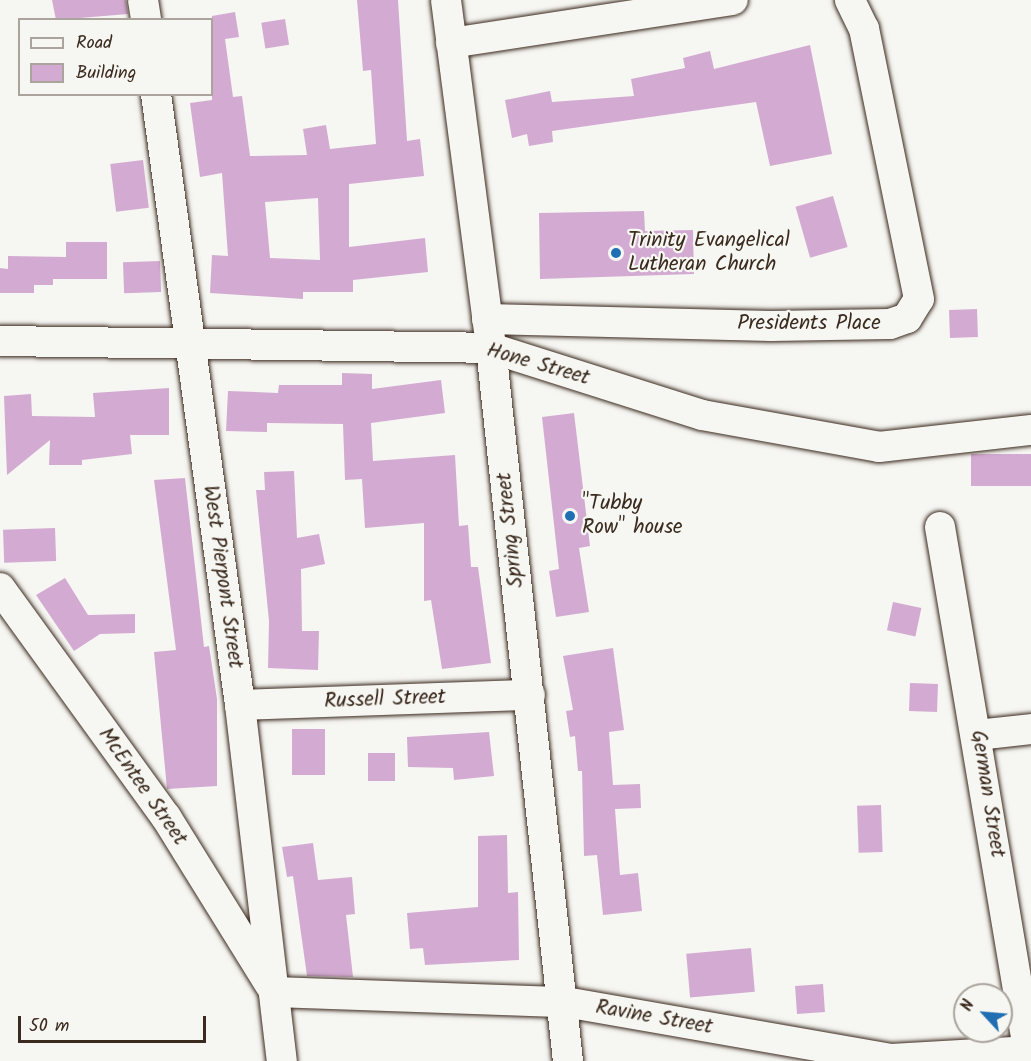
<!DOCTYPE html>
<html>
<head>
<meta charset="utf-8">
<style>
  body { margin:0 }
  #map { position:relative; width:1031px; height:1061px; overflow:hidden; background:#f6f6f2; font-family:Kalam,sans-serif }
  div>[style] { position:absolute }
  .building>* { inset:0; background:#d3abd2; transform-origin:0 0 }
  .roads { filter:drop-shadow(0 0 2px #3b2a1e) drop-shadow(0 0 2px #3b2a1e) }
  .minor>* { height:30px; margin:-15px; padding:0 15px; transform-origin:15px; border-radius:15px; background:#f6f6f2 }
  .dots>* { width:16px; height:16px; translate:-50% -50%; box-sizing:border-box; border:3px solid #f6f6f2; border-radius:50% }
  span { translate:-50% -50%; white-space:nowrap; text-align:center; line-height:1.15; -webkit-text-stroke:4.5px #f6f6f2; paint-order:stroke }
  .poi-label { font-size:21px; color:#3b2a1e }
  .left { translate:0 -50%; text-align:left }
  .street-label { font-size:21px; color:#3b2a1e }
  .legend { position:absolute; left:18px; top:18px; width:195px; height:78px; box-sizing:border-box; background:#f6f6f2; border:2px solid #aba49d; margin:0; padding:8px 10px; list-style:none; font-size:18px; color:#3b2a1e }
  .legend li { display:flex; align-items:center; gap:12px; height:30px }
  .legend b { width:30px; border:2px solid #aba49d }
  .north { position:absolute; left:953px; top:983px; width:60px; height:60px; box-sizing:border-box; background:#f6f6f2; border:2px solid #aba49d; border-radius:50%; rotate:296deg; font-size:16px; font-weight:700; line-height:24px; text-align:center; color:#3b2a1e }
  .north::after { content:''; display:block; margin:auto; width:21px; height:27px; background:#1f6fb2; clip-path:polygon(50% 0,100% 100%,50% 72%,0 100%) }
  .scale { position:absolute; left:18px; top:1016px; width:188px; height:27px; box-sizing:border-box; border:3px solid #3b2a1e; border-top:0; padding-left:8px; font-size:18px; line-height:21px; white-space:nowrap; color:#3b2a1e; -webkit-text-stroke:4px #f6f6f2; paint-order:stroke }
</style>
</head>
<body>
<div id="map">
  <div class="building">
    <i style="clip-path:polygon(52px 0,126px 0,128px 14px,56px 20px)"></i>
    <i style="clip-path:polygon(evenodd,357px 0,398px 0,407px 141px,420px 139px,424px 176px,349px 184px,349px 247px,425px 238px,428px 272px,353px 280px,353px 292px,303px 292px,303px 299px,210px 293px,212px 255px,228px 256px,222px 173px,200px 177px,190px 103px,212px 100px,212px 16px,235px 12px,239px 37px,225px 39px,233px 97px,242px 96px,250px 156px,307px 155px,303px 129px,326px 125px,330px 149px,376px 144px,371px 70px,363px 71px,357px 0,318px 198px,320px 260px,270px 258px,265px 202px,318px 198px)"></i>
    <i style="left:285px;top:19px;width:26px;height:24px;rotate:81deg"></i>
    <i style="clip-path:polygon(810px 45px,832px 154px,770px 166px,756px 102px,552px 131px,553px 142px,529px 146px,527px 134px,512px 138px,505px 100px,550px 91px,552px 102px,634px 96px,631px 79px,685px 68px,683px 58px,710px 51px,714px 69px)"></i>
    <i style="left:143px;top:160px;width:48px;height:33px;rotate:83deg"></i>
    <i style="left:833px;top:196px;width:53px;height:39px;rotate:74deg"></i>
    <i style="clip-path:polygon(644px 211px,645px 231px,693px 230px,694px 274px,540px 279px,539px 213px)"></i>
    <i style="clip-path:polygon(66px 242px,107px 242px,107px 279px,53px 279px,53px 285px,34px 285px,34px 293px,0 293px,0 268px,8px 269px,8px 256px,66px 257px)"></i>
    <i style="left:160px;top:261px;width:31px;height:37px;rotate:88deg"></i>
    <i style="left:977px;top:309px;width:28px;height:28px;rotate:88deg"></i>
    <i style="clip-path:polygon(342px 373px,372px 374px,372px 389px,441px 380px,445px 413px,371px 423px,373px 461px,455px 455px,459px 526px,468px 525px,471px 567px,478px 567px,491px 663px,442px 669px,431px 600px,424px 601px,424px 523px,365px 528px,362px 479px,345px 480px,343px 424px,267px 423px,267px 432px,226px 431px,228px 391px,278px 393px,279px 385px,342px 385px)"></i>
    <i style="clip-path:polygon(169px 388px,169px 435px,130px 435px,132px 454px,82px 460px,82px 465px,49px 465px,50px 440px,7px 475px,4px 396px,31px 394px,32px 416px,95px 417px,93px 393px)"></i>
    <i style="clip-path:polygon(574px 413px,590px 546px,579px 548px,589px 612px,556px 617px,549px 571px,559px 569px,542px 417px)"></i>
    <i style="left:1031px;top:454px;width:32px;height:60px;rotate:90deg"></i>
    <i style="clip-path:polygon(294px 471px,297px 538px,319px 534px,325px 564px,301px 569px,302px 631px,319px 631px,318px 670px,268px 668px,269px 621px,256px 490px,265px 490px,264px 472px)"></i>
    <i style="clip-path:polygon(185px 478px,204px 647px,209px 646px,217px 699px,217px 786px,167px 789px,154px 652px,176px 650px,154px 480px)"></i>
    <i style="left:55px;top:528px;width:33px;height:52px;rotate:88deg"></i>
    <i style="clip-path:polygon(65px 578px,88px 615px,135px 614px,135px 633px,100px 634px,74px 651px,36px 595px)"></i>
    <i style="left:893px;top:602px;width:29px;height:29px;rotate:12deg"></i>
    <i style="clip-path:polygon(613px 648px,624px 730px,609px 732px,613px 785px,640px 784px,641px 808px,615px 809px,620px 875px,638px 873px,642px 911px,603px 915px,597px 855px,584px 856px,582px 771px,578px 771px,575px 736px,570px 737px,566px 711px,573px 710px,563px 656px)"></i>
    <i style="left:910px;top:683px;width:28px;height:28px;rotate:2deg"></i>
    <i style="left:325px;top:729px;width:46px;height:33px;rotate:90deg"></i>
    <i style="clip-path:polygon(489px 732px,494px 776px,454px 780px,453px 768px,408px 767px,407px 737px)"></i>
    <i style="left:368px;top:753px;width:27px;height:28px"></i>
    <i style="left:881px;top:805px;width:47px;height:24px;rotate:88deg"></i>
    <i style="clip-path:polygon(507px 835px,508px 893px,518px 892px,519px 960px,425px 965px,423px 948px,410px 949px,407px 913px,478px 907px,478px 836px)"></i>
    <i style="clip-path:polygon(313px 843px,318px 880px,352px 877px,355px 914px,346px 915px,353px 977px,307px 976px,293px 876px,287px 877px,282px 847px)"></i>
    <i style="left:751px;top:948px;width:44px;height:65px;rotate:85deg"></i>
    <i style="left:823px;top:984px;width:28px;height:28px;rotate:86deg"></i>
  </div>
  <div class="roads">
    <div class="minor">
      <i style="left:143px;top:0;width:20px;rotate:81deg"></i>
      <i style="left:446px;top:0;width:351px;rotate:82.6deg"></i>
      <i style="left:491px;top:348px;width:717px;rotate:83.84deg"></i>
      <i style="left:451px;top:43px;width:285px;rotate:-8.7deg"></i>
      <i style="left:156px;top:94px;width:617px;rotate:82.17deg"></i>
      <i style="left:240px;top:705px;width:358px;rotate:83.3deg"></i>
      <i style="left:487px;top:319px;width:284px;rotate:1.4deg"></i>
      <i style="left:771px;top:326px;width:119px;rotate:-1deg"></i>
      <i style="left:890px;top:324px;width:18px;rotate:-19deg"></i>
      <i style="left:907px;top:318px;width:22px;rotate:-58deg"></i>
      <i style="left:919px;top:299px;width:276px;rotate:-101.5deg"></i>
      <i style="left:864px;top:29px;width:32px;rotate:-116deg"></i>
      <i style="left:0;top:341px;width:491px;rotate:0.8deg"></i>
      <i style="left:491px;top:348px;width:221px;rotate:17.6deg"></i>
      <i style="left:702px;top:415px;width:180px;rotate:10.2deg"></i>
      <i style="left:879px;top:447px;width:153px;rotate:-6.4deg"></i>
      <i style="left:940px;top:527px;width:542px;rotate:80.43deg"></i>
      <i style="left:0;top:588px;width:283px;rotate:54.1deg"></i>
      <i style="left:166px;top:817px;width:198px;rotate:58.2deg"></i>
      <i style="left:240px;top:705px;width:290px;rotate:-2deg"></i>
      <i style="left:977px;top:735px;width:54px;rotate:-6.3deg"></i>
      <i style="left:275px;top:992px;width:290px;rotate:2deg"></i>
      <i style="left:565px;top:1002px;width:331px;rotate:9.9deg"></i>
      <i style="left:891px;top:1059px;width:140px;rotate:-3.3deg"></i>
    </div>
  </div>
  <div class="dots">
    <i style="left:616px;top:253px;background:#1f6fb2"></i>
    <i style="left:570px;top:516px;background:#1f6fb2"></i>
  </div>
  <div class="poi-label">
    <span class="left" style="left:628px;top:253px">Trinity Evangelical<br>Lutheran Church</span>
    <span class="left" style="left:582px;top:516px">"Tubby<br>Row" house</span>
  </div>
  <div class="street-label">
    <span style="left:809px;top:324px">Presidents Place</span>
    <span style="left:538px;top:365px;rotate:16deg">Hone Street</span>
    <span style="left:511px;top:530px;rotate:-96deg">Spring Street</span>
    <span style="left:222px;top:577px;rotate:82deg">West Pierpont Street</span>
    <span style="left:385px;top:700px;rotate:-2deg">Russell Street</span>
    <span style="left:142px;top:787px;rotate:55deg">McEntee Street</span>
    <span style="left:987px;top:794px;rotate:81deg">German Street</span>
    <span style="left:654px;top:1018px;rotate:10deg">Ravine Street</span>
  </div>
  <ul class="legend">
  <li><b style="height:8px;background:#f6f6f2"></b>Road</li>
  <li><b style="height:16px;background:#d3abd2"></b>Building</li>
  </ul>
  <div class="north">N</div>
  <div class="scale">50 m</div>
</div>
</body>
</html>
